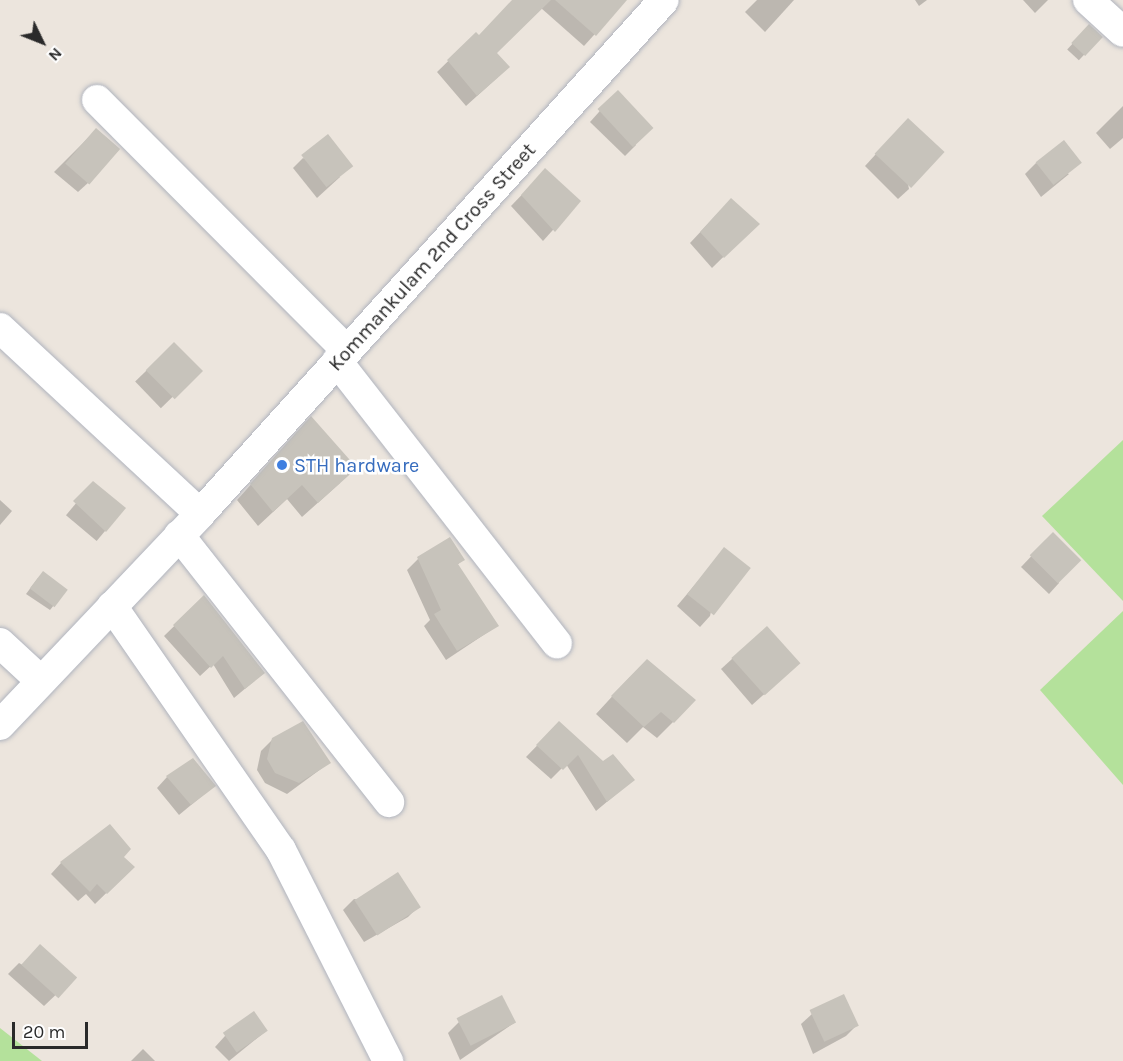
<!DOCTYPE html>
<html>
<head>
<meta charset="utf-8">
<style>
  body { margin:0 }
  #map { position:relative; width:1123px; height:1061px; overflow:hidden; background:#ece5dd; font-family:Karla,sans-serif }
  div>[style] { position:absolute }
  .green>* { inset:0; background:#b4e19b }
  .shadow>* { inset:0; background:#0003; transform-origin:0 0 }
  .building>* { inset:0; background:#c7c3bb; transform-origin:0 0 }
  .roads { filter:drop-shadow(0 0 2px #b0b4be) drop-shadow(0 0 2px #b0b4be) }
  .street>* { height:30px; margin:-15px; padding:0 15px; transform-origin:15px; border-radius:15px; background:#fff }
  .dots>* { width:16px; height:16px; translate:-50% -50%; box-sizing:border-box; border:3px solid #fff; border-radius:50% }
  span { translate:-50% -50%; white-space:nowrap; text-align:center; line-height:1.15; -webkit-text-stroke:5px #fff; paint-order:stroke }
  .street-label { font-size:20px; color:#2a2a2a }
  .shop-label { font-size:20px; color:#366cbe }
  .left { translate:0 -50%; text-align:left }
  .north { position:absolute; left:12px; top:12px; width:60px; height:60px; -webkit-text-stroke:4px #fff; paint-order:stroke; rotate:133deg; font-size:16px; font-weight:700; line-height:24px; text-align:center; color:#2a2a2a }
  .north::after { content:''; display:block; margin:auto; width:21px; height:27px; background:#2a2a2a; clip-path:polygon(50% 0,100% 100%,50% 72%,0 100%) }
  .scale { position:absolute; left:12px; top:1022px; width:76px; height:27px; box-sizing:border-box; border:3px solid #2a2a2a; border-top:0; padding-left:8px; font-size:18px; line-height:21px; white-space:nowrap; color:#2a2a2a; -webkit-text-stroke:4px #fff; paint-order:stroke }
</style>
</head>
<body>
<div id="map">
  <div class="green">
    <i style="clip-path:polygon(1123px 440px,1123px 601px,1042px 516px)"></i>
    <i style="clip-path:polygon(1123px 611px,1123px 785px,1040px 690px)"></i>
    <i style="clip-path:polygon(0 1028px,42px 1061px,0 1061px)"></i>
  </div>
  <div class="shadow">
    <i style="clip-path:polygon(514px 0,522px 0,495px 53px,498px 77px,466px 106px,437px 72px,476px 34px,479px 37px)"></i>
    <i style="clip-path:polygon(548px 0,616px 0,621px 5px,584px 46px,541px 8px)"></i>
    <i style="clip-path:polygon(757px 0,794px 0,765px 32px,745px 12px)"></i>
    <i style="clip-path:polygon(915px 0,927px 0,919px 6px)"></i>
    <i style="clip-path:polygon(1023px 0,1048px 0,1035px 13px)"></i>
    <i style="left:1089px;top:26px;width:16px;height:32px;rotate:43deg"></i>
    <i style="clip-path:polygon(607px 103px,636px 145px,625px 156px,590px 122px)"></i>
    <i style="clip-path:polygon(1123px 106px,1123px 138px,1110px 149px,1096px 133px)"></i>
    <i style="clip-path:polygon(96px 130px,89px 182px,78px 192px,54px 172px)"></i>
    <i style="clip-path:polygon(897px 131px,909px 189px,898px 199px,865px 166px)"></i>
    <i style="clip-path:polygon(303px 158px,340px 177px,317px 198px,293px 168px)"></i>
    <i style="clip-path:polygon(1036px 163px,1069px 174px,1041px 197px,1025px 174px)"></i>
    <i style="clip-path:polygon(535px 181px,579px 201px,543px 241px,511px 206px)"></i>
    <i style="clip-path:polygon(720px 211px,757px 224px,712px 268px,690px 243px)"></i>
    <i style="left:174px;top:344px;width:37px;height:54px;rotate:46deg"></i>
    <i style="clip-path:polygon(297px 433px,340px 483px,302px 517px,287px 499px,258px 526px,237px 500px)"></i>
    <i style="left:93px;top:483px;width:40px;height:42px;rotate:40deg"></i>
    <i style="clip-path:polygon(0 500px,12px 511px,0 525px)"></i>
    <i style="clip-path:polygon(1042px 545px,1059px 583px,1049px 594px,1021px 567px)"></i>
    <i style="clip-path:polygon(725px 549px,710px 616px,700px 627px,677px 606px)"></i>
    <i style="clip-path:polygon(418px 559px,463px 560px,457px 565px,497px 626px,446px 660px,424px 626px,430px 620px,407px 570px)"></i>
    <i style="clip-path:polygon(38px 578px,66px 590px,50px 610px,26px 594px)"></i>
    <i style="clip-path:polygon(204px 597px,253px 682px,234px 698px,213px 664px,200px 676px,164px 636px)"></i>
    <i style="clip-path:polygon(766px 628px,787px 674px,752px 705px,721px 669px)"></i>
    <i style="clip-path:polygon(630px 677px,694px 701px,657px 738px,643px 727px,627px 743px,596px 714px)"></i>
    <i style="clip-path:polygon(559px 723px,603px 763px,633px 780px,596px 811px,566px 764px,551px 779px,526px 757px)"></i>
    <i style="clip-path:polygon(273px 739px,329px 763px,287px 794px,265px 783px,257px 770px,261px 751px)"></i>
    <i style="clip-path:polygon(167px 777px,214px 786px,179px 815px,157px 788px)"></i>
    <i style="clip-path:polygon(122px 857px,133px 867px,95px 904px,86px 894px,78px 901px,51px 874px,61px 863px)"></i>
    <i style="clip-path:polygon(354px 899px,419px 906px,408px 917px,364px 942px,343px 910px)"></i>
    <i style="clip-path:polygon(19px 963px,64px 987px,44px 1006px,8px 974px)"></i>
    <i style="clip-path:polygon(812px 1014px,857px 1025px,846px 1036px,813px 1054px,801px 1024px)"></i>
    <i style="clip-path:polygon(459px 1022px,514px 1023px,460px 1060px,448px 1033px)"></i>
    <i style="clip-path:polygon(266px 1031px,229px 1061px,215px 1047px,225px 1036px)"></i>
    <i style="clip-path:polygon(143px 1049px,155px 1061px,131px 1061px)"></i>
  </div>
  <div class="building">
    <i style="clip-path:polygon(512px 0,551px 0,497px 53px,510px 67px,477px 96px,447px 60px,476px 32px,479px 35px)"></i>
    <i style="clip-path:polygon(555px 0,627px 0,596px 36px)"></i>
    <i style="left:1089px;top:24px;width:19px;height:26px;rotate:43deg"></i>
    <i style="left:618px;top:90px;width:52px;height:28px;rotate:47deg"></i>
    <i style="left:908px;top:118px;width:50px;height:49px;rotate:43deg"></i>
    <i style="left:96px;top:128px;width:32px;height:47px;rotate:41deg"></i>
    <i style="left:328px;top:134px;width:41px;height:34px;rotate:52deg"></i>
    <i style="left:1064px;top:140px;width:29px;height:36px;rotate:52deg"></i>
    <i style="clip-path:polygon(545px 168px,581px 201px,555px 232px,521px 195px)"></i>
    <i style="clip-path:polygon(731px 198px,760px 224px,724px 258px,700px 232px)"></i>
    <i style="left:174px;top:342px;width:41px;height:40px;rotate:45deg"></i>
    <i style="clip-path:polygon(311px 416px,357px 468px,318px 503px,302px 485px,273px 512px,250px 484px)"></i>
    <i style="clip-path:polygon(93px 481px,126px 508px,106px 532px,73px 501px)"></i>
    <i style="left:1053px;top:532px;width:40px;height:33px;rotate:45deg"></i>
    <i style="clip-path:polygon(450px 537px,465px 560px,458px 564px,499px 626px,457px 651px,434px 614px,441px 610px,417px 557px)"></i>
    <i style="left:724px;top:547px;width:34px;height:60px;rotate:38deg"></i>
    <i style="left:43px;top:571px;width:31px;height:22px;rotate:37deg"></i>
    <i style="clip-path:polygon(204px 595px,265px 673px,245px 689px,223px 656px,211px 668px,173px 625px)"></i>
    <i style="left:767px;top:626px;width:50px;height:48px;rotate:48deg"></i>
    <i style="clip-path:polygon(647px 659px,696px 700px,674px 723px,661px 712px,644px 727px,611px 696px)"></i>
    <i style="clip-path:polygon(303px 721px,331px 763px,299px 783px,275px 773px,267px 759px,272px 738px)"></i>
    <i style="clip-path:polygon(559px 721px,603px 761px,613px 754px,635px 780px,607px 802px,578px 755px,563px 770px,536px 745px)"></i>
    <i style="clip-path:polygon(193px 758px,216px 786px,191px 805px,166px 776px)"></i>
    <i style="clip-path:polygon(110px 824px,131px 849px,124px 857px,135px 867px,107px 894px,97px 884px,90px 892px,60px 862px)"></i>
    <i style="left:398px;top:872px;width:42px;height:52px;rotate:57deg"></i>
    <i style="left:40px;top:944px;width:50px;height:28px;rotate:42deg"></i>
    <i style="left:844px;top:994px;width:35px;height:38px;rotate:65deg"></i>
    <i style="left:502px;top:995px;width:31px;height:51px;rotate:63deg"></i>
    <i style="left:254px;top:1011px;width:24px;height:38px;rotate:55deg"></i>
  </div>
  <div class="roads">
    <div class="street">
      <i style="left:1088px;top:0;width:47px;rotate:42.4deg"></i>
      <i style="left:97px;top:100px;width:354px;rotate:45.1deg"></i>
      <i style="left:0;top:328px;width:273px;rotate:42.9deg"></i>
      <i style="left:337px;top:361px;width:358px;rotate:52.1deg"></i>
      <i style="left:179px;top:535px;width:340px;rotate:51.8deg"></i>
      <i style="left:112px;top:606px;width:297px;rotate:55.3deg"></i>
      <i style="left:281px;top:850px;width:237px;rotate:63.1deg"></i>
      <i style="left:0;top:643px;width:56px;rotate:42.8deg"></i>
      <i style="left:0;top:725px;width:291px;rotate:-46.5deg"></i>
      <i style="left:200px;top:514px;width:692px;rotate:-47.93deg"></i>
    </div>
  </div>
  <div class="dots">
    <i style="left:282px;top:465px;background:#3f7fe0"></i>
  </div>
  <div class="street-label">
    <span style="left:432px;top:257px;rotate:-48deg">Kommankulam 2nd Cross Street</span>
  </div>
  <div class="shop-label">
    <span class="left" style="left:294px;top:465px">STH hardware</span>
  </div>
  <div class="north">N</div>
  <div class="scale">20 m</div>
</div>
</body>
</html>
